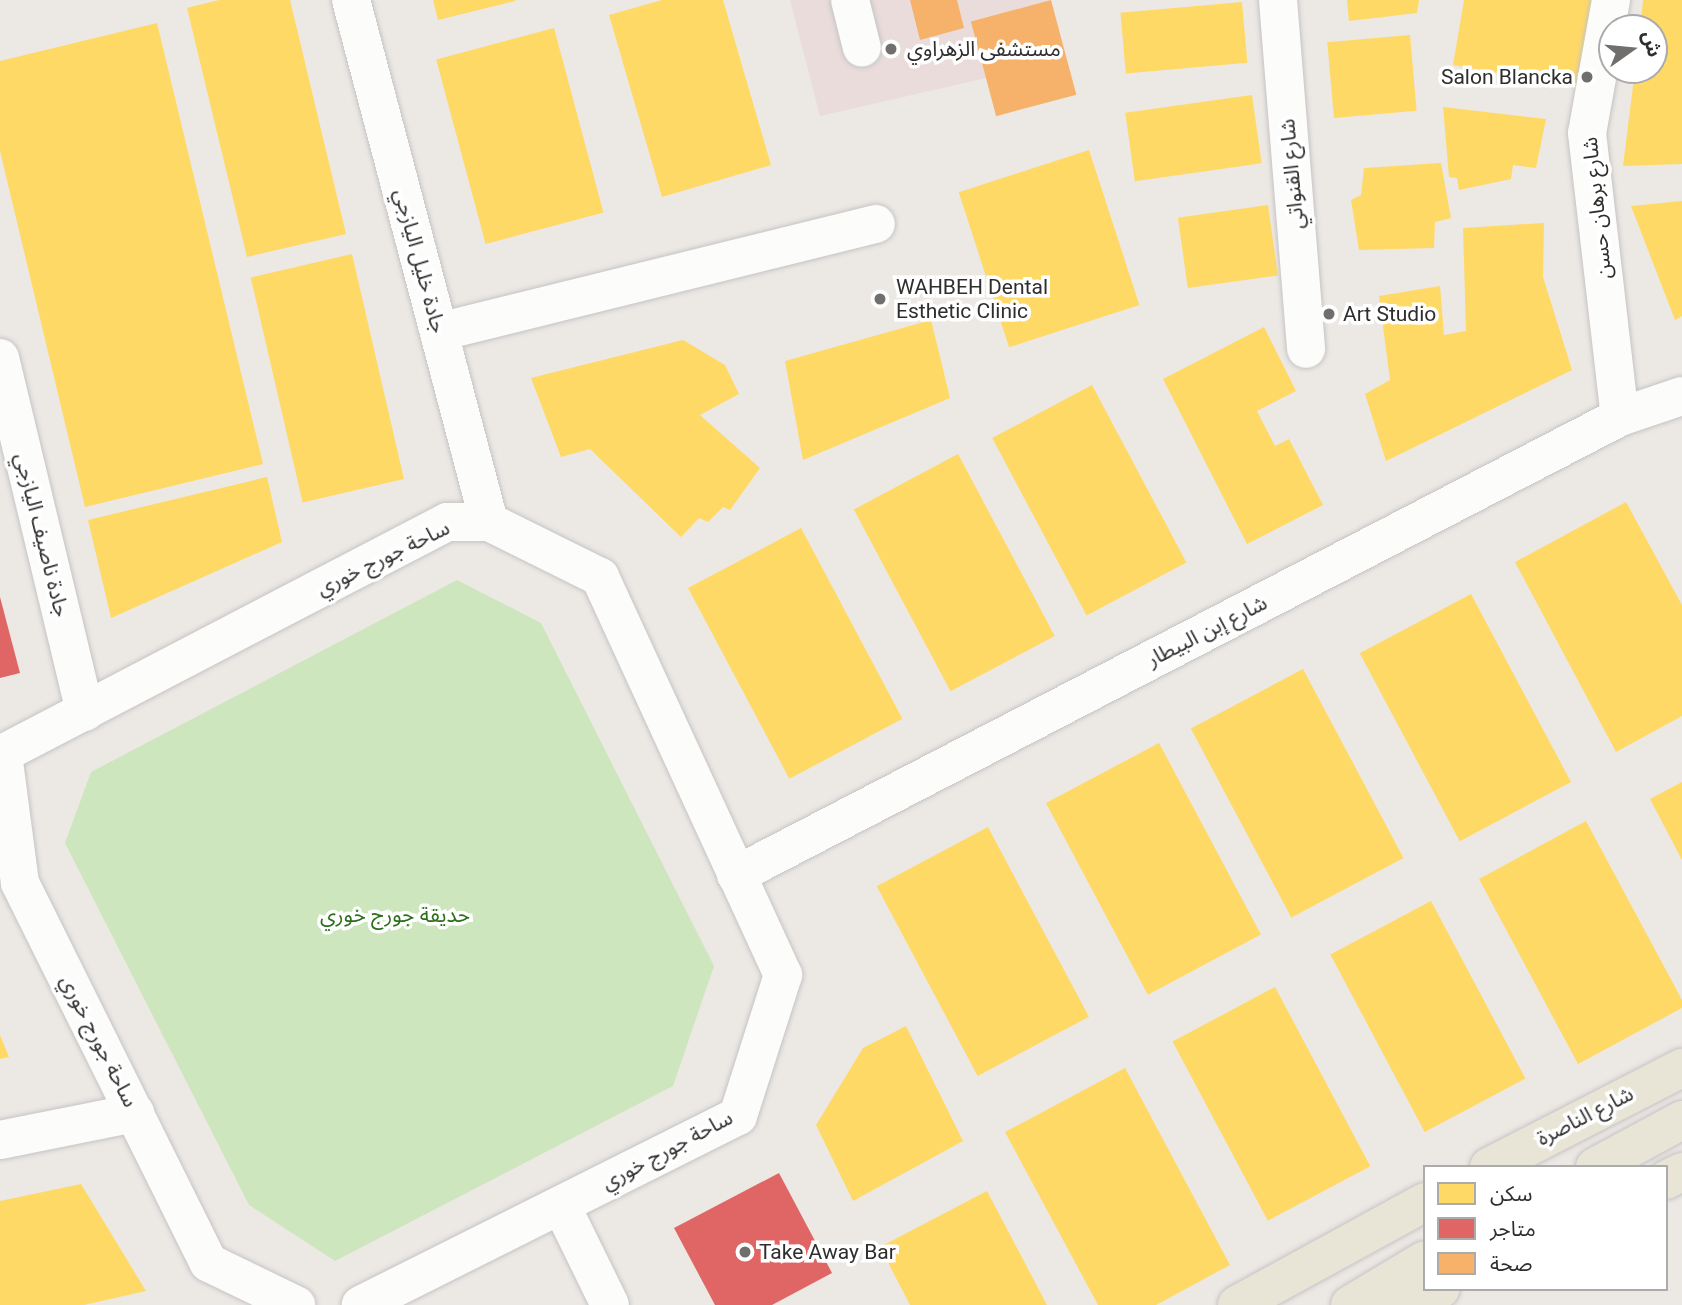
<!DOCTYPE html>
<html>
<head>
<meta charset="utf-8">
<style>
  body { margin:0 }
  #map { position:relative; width:1682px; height:1305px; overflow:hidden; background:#ece8e4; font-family:Roboto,"Noto Sans Arabic",sans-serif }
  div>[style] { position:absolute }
  .medical>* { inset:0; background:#e9dcdb }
  .green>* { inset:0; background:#cee6be }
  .homes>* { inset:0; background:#ffd966; transform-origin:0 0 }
  .shops>* { inset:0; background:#e06666 }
  .health>* { inset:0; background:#f6b26b; transform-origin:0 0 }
  .roads { filter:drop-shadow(0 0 2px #c5c4c5) drop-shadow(0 0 2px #c5c4c5) }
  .minor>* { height:38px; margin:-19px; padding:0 19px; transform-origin:19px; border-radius:19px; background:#fcfcfb }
  .major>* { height:38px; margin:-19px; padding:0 19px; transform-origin:19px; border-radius:19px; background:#e8e4d6 }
  .dots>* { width:19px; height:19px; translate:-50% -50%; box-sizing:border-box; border:4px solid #fff; border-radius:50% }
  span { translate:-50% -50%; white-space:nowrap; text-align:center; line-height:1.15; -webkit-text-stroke:7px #fff; paint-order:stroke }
  .poi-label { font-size:21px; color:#2e2e2e }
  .left { translate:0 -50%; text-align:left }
  .right { translate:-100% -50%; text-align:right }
  .street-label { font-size:21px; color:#2e2e2e }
  .park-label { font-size:21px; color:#2c6e1b }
  .legend { position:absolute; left:1423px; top:1165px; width:245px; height:126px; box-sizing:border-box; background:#fff; border:2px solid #ababab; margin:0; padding:9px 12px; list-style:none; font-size:21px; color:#2e2e2e }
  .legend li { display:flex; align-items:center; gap:14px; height:35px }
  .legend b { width:35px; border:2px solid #ababab }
  .north { position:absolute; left:1598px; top:14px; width:70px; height:70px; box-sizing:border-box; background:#fff; border:2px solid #ababab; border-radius:50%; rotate:75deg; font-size:19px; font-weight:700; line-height:28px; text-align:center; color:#2e2e2e }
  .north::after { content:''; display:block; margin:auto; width:24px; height:32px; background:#706f6e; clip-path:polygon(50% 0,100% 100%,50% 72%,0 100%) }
</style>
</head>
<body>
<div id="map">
  <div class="medical">
    <i style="clip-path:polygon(790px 0,1052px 0,971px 21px,986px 78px,820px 116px)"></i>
  </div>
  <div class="green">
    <i style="clip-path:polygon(457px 580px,541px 623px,714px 966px,673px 1086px,335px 1261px,249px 1205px,65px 843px,91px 772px)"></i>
  </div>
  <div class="homes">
    <i style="clip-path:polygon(219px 0,290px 0,346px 234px,247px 257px,187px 8px)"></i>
    <i style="clip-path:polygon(433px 0,515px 0,515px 1px,438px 20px)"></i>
    <i style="clip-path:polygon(662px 0,723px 0,771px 165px,662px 197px,609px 15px)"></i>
    <i style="clip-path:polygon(1347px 0,1419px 0,1417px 13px,1349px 21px)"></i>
    <i style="clip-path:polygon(1464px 0,1592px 0,1581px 88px,1453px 65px)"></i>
    <i style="clip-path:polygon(1643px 0,1682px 0,1682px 164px,1623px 166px,1635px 70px,1654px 70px,1654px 28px,1640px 28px)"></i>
    <i style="left:1242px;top:2px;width:61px;height:122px;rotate:85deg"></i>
    <i style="clip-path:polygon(157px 23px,263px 464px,85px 507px,0 151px,0 61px)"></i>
    <i style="left:554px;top:28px;width:191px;height:122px;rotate:75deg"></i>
    <i style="left:1410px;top:35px;width:76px;height:83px;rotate:85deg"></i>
    <i style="left:1252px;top:95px;width:69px;height:128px;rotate:82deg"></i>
    <i style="clip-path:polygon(1443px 107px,1546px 119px,1536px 168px,1513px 165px,1511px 179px,1459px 190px,1457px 178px,1449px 177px)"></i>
    <i style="left:1089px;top:150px;width:163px;height:137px;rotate:72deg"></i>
    <i style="clip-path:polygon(1441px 163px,1451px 218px,1435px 222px,1434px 248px,1359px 250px,1351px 200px,1361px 195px,1364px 168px)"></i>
    <i style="clip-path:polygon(1682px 201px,1682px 316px,1675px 320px,1631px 206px)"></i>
    <i style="left:1268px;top:205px;width:71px;height:91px;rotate:82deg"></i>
    <i style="clip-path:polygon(1544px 223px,1543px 277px,1572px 370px,1386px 461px,1365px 394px,1390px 380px,1379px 296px,1440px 286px,1444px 335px,1466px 331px,1463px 228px)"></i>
    <i style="left:352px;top:254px;width:231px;height:104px;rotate:77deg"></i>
    <i style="clip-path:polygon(931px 320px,950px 398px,803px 460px,785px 361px)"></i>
    <i style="clip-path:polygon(1264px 327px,1296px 391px,1257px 411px,1275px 446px,1289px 439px,1323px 505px,1247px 544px,1163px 379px)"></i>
    <i style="clip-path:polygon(683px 340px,725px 365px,739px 394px,700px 415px,760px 468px,730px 510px,723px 507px,708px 522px,699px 518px,681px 537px,590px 449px,561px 457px,531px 378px)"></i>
    <i style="left:1092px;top:385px;width:201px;height:113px;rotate:62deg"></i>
    <i style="left:958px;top:454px;width:206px;height:118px;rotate:62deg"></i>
    <i style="clip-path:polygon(267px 477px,282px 542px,111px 618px,88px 520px)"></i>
    <i style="clip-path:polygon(1626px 502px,1682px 605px,1682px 716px,1616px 752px,1515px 562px)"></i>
    <i style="left:801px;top:528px;width:216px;height:128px;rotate:62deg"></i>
    <i style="left:1471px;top:594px;width:213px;height:126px;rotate:62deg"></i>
    <i style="left:1303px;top:669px;width:214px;height:127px;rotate:62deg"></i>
    <i style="left:1159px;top:743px;width:217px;height:128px;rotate:62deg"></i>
    <i style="clip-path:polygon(1682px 782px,1682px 860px,1650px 799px)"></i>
    <i style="clip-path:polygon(1586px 821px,1682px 1000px,1682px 1008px,1578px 1064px,1479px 879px)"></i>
    <i style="left:988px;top:827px;width:215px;height:126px;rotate:62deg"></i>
    <i style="left:1431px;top:901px;width:201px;height:114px;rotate:62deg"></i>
    <i style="left:1275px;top:987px;width:203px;height:116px;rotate:62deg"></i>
    <i style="clip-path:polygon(906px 1026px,963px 1141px,853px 1201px,816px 1125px,863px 1048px)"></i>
    <i style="clip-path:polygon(0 1035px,9px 1057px,0 1059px)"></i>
    <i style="clip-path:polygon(1125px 1068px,1230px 1265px,1156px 1305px,1098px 1305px,1005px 1132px)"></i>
    <i style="clip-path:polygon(81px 1184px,146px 1291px,84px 1305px,0 1305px,0 1201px)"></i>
    <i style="clip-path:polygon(987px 1191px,1047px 1305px,910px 1305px,880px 1247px)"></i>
  </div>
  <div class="shops">
    <i style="clip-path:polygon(0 597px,20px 673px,0 678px)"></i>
    <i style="clip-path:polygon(779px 1173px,832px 1273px,772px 1305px,715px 1305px,674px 1228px)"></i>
  </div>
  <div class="health">
    <i style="clip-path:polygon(910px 0,957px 0,964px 28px,920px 40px)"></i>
    <i style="left:1051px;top:0;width:98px;height:83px;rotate:75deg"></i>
  </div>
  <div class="roads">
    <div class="minor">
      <i style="left:351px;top:0;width:540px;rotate:75.19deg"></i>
      <i style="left:850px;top:0;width:49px;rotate:76deg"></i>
      <i style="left:1278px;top:0;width:350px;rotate:85.4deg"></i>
      <i style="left:1611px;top:0;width:135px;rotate:100.2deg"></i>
      <i style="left:1587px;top:133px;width:286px;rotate:83.4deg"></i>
      <i style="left:439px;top:332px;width:450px;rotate:-13.9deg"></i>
      <i style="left:0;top:358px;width:364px;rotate:76.5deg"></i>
      <i style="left:3px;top:754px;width:130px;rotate:82.5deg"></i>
      <i style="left:20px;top:883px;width:424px;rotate:63.6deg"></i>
      <i style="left:209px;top:1263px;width:97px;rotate:25.8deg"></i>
      <i style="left:0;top:755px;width:504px;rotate:-27.53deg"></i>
      <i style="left:447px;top:522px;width:42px"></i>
      <i style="left:489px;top:522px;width:124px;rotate:26.4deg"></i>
      <i style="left:600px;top:577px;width:438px;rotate:65.3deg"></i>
      <i style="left:783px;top:975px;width:148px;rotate:107.7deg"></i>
      <i style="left:738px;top:1116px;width:422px;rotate:153.4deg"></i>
      <i style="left:736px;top:875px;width:996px;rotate:-27.39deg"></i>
      <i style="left:1620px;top:417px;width:65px;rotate:-18.7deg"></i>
      <i style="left:0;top:1140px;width:138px;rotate:-11.3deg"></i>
      <i style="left:561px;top:1205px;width:111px;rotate:63.9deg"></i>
    </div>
    <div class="major">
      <i style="left:1489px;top:1167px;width:217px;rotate:-27.2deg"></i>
      <i style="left:1595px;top:1167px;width:99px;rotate:-28.4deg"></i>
      <i style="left:1666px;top:1180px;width:18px;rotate:-27deg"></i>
      <i style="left:1237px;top:1305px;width:214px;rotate:-28.7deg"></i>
      <i style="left:1350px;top:1305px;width:87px;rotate:-31deg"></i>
      <i style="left:1406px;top:1305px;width:38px;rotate:-25deg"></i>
    </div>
  </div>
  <div class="dots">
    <i style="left:891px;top:49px;background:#706f6e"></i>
    <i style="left:1587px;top:77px;background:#706f6e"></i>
    <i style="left:880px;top:299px;background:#706f6e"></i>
    <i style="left:1329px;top:314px;background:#706f6e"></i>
    <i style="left:745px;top:1252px;background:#706f6e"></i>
  </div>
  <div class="poi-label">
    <span class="left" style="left:907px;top:49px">مستشفى الزهراوي</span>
    <span class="right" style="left:1573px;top:77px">Salon Blancka</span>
    <span class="left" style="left:896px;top:299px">WAHBEH Dental<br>Esthetic Clinic</span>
    <span class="left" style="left:1343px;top:314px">Art Studio</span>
    <span class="left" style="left:759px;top:1252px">Take Away Bar</span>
  </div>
  <div class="street-label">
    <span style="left:1292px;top:174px;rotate:-95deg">شارع القنواتي</span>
    <span style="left:1597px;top:208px;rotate:-96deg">شارع برهان حسن</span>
    <span style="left:420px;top:261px;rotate:75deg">جادة خليل اليازجي</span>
    <span style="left:42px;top:535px;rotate:76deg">جادة ناصيف اليازجي</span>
    <span style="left:383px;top:558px;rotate:-26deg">ساحة جورج خوري</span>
    <span style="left:1207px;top:631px;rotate:-27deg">شارع إبن البيطار</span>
    <span style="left:99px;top:1041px;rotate:63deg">ساحة جورج خوري</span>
    <span style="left:1585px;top:1116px;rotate:-27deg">شارع الناصرة</span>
    <span style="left:667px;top:1150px;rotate:-28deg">ساحة جورج خوري</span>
  </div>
  <div class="park-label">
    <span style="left:395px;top:915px">حديقة جورج خوري</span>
  </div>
  <ul class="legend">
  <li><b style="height:19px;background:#ffd966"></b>سكن</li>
  <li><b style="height:19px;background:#e06666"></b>متاجر</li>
  <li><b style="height:19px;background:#f6b26b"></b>صحة</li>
  </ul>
  <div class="north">ش</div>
</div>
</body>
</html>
